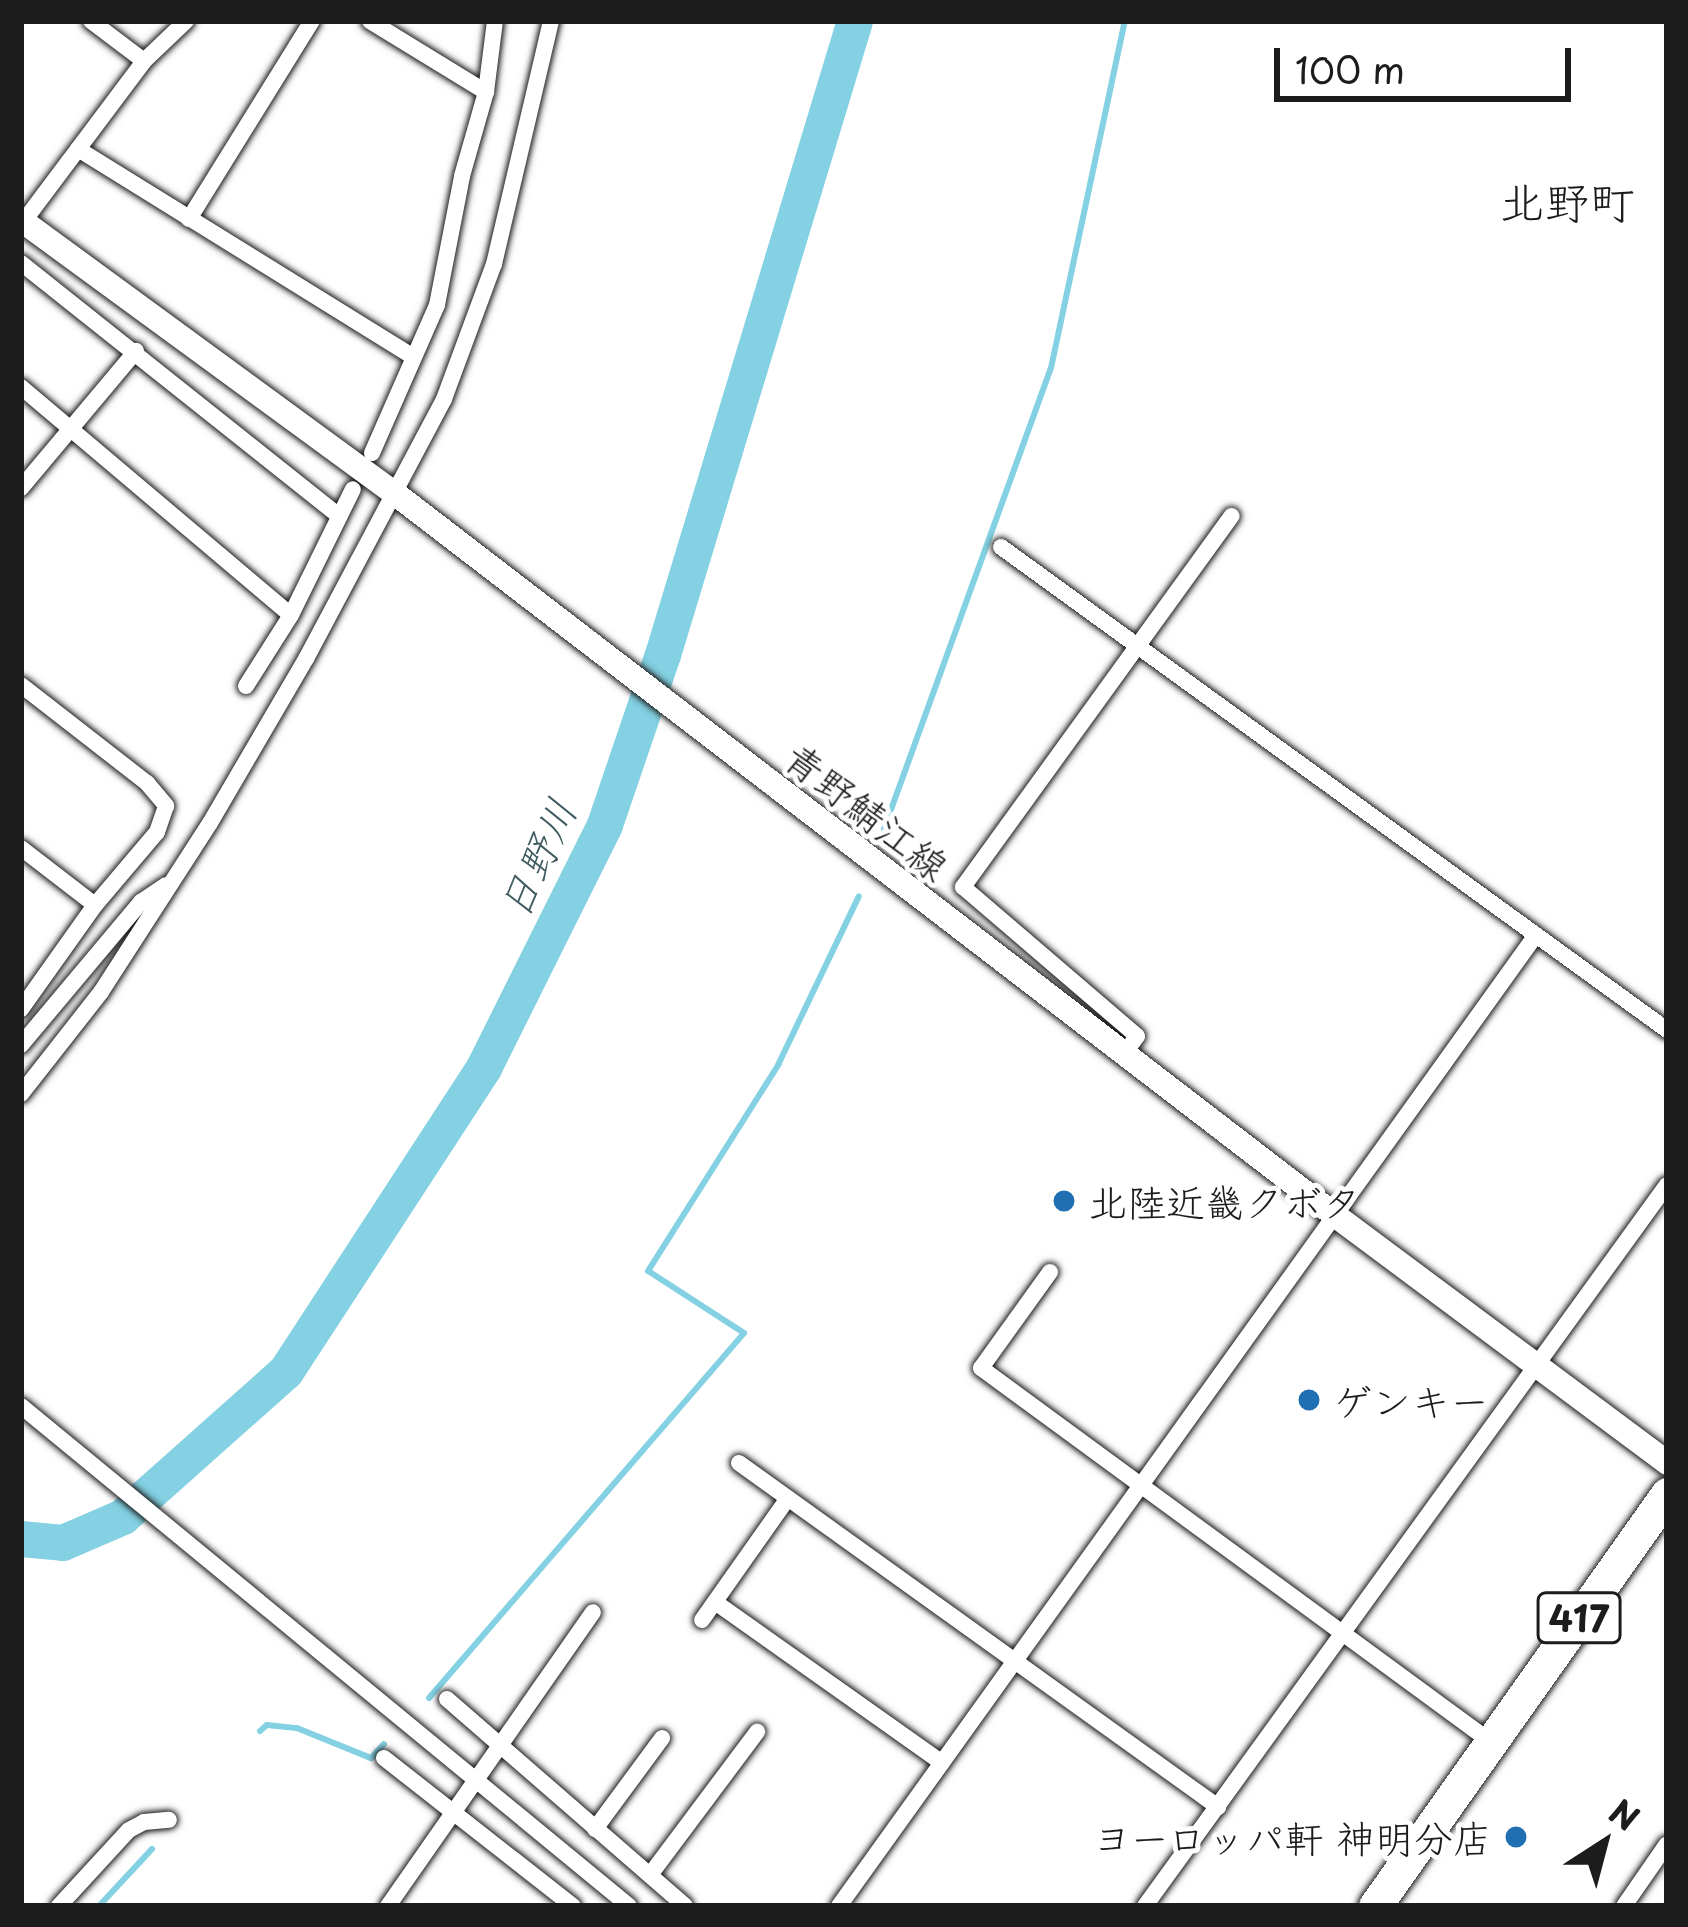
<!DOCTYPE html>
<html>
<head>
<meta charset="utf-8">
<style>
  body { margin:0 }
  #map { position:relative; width:1688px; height:1927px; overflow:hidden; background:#fff; font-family:"Playpen Sans","Klee One",sans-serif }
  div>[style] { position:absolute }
  .stream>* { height:6px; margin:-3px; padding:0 3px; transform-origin:3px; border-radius:3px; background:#83d1e2 }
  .river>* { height:36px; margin:-18px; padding:0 18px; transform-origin:18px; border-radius:18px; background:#83d1e2 }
  .roads { filter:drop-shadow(0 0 3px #1c1c1c) drop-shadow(0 0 3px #1c1c1c) }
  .street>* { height:16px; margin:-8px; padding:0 8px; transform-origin:8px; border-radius:8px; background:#fff }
  .secondary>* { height:24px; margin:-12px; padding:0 12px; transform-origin:12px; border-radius:12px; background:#fff }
  .highway>* { height:33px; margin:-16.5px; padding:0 16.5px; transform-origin:16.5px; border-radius:16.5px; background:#fff }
  .dots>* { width:33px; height:33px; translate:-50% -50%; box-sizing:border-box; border:6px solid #fff; border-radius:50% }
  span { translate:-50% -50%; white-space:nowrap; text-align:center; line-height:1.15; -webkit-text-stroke:10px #fff; paint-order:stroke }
  .shield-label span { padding:3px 9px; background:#fff; border:3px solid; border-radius:9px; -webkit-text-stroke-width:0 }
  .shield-label { font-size:36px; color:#1c1c1c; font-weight:700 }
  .street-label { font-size:39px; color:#1c1c1c }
  .poi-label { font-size:39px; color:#1c1c1c }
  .left { translate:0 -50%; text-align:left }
  .right { translate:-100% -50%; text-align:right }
  .water-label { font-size:42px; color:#405b61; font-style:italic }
  .quarter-label { font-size:45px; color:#1c1c1c }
  .frame { position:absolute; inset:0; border:24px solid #1c1c1c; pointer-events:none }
  .north { position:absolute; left:1544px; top:1783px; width:120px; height:120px; -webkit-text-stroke:9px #fff; paint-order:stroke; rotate:36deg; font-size:33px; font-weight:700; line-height:48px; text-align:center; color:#1c1c1c }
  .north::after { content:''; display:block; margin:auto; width:42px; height:54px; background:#1c1c1c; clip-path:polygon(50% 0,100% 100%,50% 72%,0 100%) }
  .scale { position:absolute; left:1274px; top:48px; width:297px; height:54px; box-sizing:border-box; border:6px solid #1c1c1c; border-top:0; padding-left:15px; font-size:36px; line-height:42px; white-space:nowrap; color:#1c1c1c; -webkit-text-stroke:9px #fff; paint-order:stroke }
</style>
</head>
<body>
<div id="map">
  <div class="stream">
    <i style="left:884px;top:829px;width:490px;rotate:-70.1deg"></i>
    <i style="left:1051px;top:368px;width:355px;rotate:-78deg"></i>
    <i style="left:429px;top:1698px;width:482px;rotate:-49.2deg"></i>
    <i style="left:744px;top:1333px;width:114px;rotate:-147.1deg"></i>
    <i style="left:648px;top:1271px;width:244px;rotate:-57.7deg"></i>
    <i style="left:778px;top:1065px;width:187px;rotate:-64.4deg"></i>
    <i style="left:260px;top:1731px;width:9px;rotate:-41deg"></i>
    <i style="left:267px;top:1725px;width:30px;rotate:6deg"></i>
    <i style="left:297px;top:1728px;width:80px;rotate:22.1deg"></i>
    <i style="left:371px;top:1758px;width:19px;rotate:-47deg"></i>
    <i style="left:99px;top:1906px;width:78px;rotate:-47.1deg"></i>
  </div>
  <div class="river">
    <i style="left:21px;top:1539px;width:42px;rotate:5.4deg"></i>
    <i style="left:63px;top:1543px;width:65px;rotate:-23.4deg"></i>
    <i style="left:123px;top:1517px;width:218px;rotate:-41.7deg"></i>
    <i style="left:286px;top:1372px;width:363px;rotate:-56.9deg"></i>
    <i style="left:484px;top:1068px;width:271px;rotate:-63.5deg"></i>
    <i style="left:605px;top:825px;width:180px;rotate:-71.2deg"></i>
    <i style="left:663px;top:655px;width:662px;rotate:-73.15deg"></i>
  </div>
  <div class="roads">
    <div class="street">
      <i style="left:91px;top:21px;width:66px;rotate:37deg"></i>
      <i style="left:370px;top:21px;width:136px;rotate:31.5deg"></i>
      <i style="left:78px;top:149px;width:395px;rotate:31.8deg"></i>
      <i style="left:189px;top:219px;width:233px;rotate:-58.2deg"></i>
      <i style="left:21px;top:225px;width:205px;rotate:-53.1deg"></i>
      <i style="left:144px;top:61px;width:58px;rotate:-43.6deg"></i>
      <i style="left:21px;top:263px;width:406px;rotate:38.5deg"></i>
      <i style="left:21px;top:387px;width:353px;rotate:40.2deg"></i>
      <i style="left:372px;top:453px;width:162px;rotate:-66.3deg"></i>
      <i style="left:437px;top:305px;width:131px;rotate:-79deg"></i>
      <i style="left:462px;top:176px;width:87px;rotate:-74.1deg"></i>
      <i style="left:486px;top:92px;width:72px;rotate:-82.8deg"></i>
      <i style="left:21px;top:488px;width:179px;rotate:-50deg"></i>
      <i style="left:1001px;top:547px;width:823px;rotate:35.95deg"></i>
      <i style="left:21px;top:685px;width:160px;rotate:37.9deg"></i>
      <i style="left:147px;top:783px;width:30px;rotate:50deg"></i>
      <i style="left:166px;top:806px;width:28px;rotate:109deg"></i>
      <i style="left:157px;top:832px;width:96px;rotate:130.3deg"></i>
      <i style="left:95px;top:905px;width:128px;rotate:125.4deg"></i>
      <i style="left:246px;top:686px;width:84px;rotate:-57.6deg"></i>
      <i style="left:291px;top:615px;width:140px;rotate:-63.8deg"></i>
      <i style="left:21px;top:848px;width:93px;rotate:37.6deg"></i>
      <i style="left:21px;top:1045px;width:187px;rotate:-50deg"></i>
      <i style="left:141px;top:902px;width:30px;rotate:-34deg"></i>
      <i style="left:1124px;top:1054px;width:22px;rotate:-54deg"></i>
      <i style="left:1137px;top:1036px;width:229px;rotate:-139.4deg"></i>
      <i style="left:963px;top:887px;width:458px;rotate:-54.1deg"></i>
      <i style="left:21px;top:1094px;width:130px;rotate:-51.9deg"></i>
      <i style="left:101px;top:992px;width:201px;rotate:-57.2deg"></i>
      <i style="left:210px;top:823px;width:192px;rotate:-59.7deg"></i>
      <i style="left:307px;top:657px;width:292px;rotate:-62deg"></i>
      <i style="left:444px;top:399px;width:144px;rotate:-69.7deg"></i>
      <i style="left:494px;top:264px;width:250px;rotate:-76.8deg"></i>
      <i style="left:1050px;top:1272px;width:118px;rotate:125.7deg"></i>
      <i style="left:981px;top:1368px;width:632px;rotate:36.25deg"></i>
      <i style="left:21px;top:1406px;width:787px;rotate:39.43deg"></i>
      <i style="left:739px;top:1463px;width:590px;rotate:35.68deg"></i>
      <i style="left:715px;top:1602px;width:278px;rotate:35.3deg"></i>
      <i style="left:702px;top:1620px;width:149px;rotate:-54.8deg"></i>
      <i style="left:447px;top:1699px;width:315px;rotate:41deg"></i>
      <i style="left:384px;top:1758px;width:240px;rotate:38.1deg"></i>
      <i style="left:595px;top:1829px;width:113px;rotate:-53.6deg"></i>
      <i style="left:650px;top:1875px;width:179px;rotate:-53.2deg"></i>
      <i style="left:59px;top:1906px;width:103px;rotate:-47.4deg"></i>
      <i style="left:129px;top:1830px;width:17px;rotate:-28deg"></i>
      <i style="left:144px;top:1822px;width:25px;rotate:-5deg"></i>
      <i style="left:388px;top:1906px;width:358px;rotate:-55.1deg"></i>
      <i style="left:839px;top:1906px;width:1195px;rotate:-54.33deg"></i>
      <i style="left:1145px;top:1906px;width:890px;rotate:-54.1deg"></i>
      <i style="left:1624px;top:1906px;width:75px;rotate:-55.3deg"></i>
    </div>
    <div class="secondary">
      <i style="left:21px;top:220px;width:461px;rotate:36.2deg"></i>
      <i style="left:393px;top:492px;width:1189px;rotate:37.52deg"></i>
      <i style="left:1336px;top:1216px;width:413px;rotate:36.7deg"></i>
    </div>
    <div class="highway">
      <i style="left:1375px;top:1906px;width:505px;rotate:-54.67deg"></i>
    </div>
  </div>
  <div class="dots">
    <i style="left:1064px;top:1201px;background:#1f6fb2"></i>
    <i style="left:1309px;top:1400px;background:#1f6fb2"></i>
    <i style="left:1516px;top:1837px;background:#1f6fb2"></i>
  </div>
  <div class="shield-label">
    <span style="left:1579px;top:1618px">417</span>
  </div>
  <div class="street-label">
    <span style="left:867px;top:811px;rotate:38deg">青野鯖江線</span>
  </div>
  <div class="poi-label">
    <span class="left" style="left:1088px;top:1201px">北陸近畿クボタ</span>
    <span class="left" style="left:1333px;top:1400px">ゲンキー</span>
    <span class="right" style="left:1492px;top:1837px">ヨーロッパ軒 神明分店</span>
  </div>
  <div class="water-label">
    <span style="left:536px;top:858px;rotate:-65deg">日野川</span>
  </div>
  <div class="quarter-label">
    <span style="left:1567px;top:201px">北野町</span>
  </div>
  <div class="frame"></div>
  <div class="north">N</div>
  <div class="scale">100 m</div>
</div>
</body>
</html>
